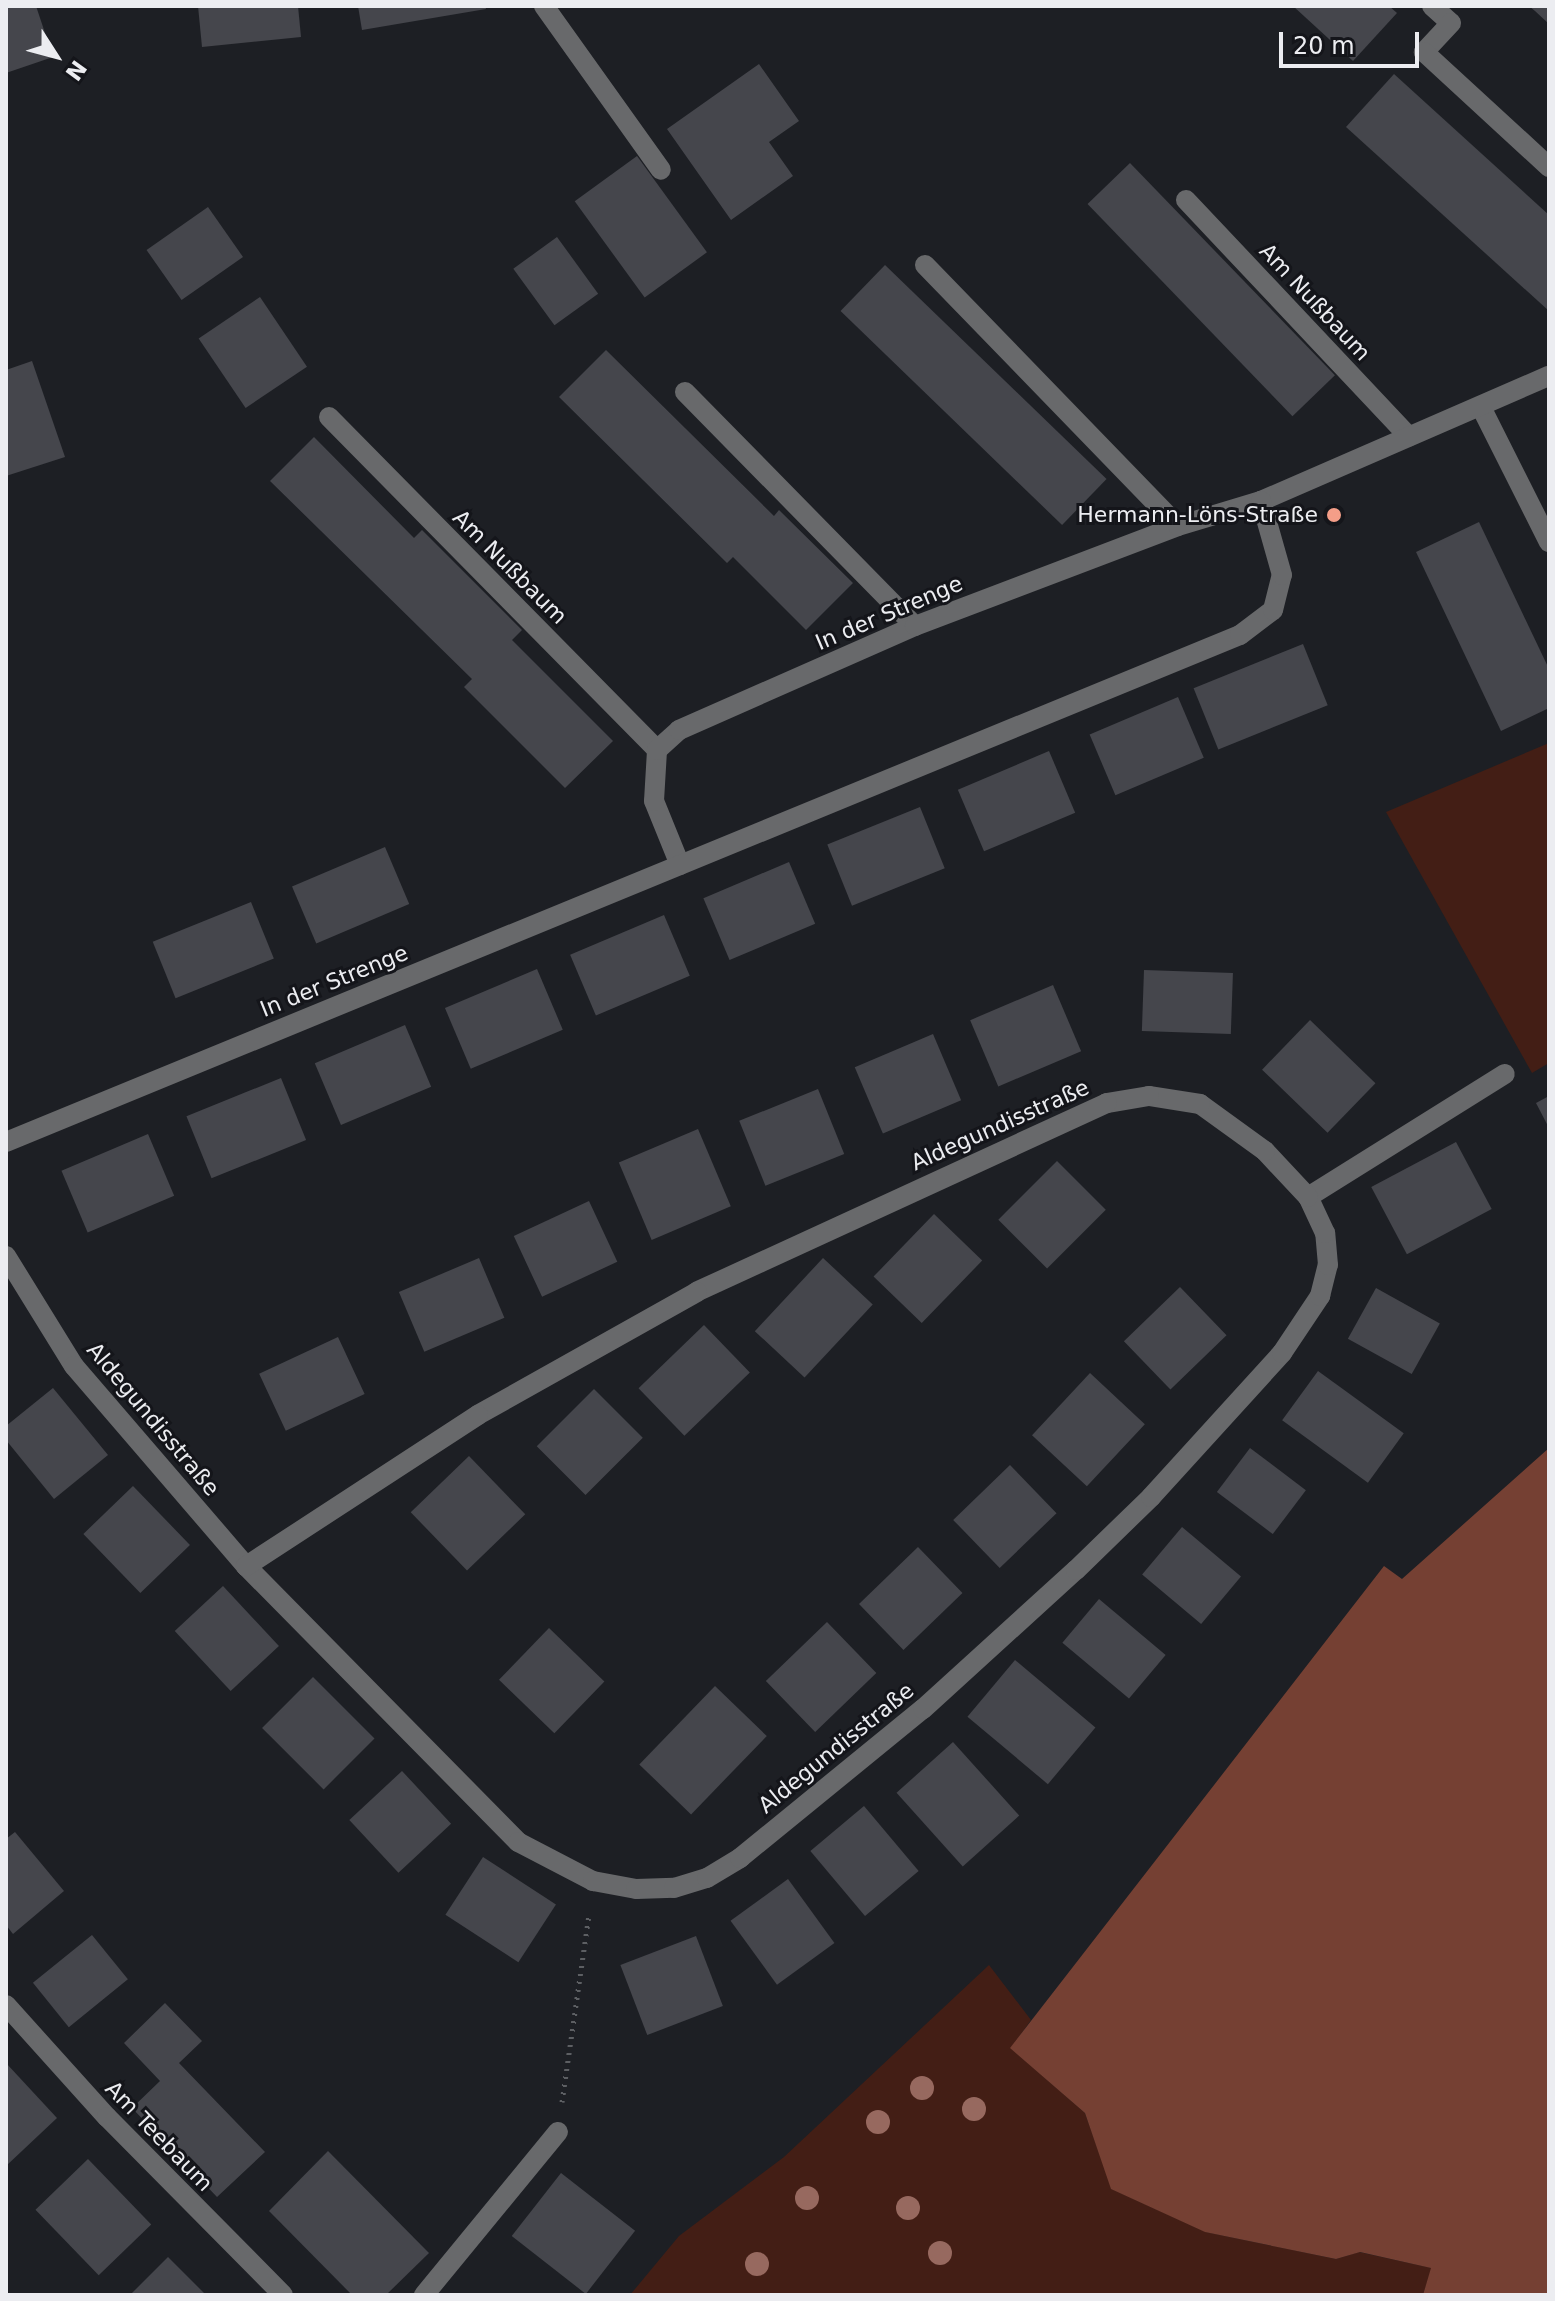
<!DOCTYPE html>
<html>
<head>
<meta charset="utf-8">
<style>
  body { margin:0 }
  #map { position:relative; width:1555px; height:2301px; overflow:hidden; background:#1d1f24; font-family:"DejaVu Sans",sans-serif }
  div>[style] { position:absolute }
  .green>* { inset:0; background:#431e15 }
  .forest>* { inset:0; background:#754033 }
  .building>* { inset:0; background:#45464c; transform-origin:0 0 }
  .path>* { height:5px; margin-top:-2.5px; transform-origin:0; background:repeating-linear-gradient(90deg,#5d5f63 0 2px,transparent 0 8px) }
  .lane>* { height:20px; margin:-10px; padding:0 10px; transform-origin:10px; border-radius:10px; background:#68696b }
  .street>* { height:20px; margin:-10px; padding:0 10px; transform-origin:10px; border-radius:10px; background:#68696b }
  .trees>* { width:24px; height:24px; margin:-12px; border-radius:50%; background:#97695f }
  .dots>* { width:22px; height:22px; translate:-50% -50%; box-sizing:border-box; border:4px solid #14151a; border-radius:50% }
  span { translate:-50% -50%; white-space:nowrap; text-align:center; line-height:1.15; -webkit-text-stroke:6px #14151a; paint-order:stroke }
  .street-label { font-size:22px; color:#ecedf1 }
  .poi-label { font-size:22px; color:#ecedf1 }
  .right { translate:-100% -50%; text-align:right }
  .frame { position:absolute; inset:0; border:8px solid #ecedf1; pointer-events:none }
  .north { position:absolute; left:16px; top:16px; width:80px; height:80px; -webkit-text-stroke:6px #14151a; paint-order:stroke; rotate:126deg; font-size:22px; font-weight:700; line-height:32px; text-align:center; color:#ecedf1 }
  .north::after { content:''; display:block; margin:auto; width:28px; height:36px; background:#ecedf1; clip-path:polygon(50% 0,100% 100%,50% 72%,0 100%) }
  .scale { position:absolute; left:1279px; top:32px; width:140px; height:36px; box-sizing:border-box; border:4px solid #ecedf1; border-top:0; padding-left:10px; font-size:24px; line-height:28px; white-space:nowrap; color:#ecedf1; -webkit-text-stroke:6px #14151a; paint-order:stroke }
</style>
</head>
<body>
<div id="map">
  <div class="green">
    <i style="clip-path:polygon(1549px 743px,1549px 1063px,1532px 1073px,1386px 812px)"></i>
    <i style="clip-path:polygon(989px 1965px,1031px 2020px,1011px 2048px,1085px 2113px,1112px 2189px,1206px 2232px,1336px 2259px,1359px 2252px,1432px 2268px,1423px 2295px,630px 2295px,679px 2236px,784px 2157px)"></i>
  </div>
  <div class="forest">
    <i style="clip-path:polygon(1549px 1448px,1549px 2295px,1423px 2295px,1431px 2268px,1360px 2252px,1336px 2259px,1205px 2232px,1111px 2189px,1085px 2113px,1010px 2048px,1384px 1566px,1402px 1579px)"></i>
  </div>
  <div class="building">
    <i style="clip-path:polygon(6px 6px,36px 6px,53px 57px,6px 73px)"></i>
    <i style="clip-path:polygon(198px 6px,298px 6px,301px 37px,202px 47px)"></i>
    <i style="clip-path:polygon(358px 6px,485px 6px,486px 9px,362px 30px)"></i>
    <i style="clip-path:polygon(1293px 6px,1389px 6px,1397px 13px,1353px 61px)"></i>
    <i style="clip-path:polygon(1529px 6px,1549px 6px,1549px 24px,1535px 11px)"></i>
    <i style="clip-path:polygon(759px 64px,799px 121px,769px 142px,793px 176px,731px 220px,667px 129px)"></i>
    <i style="clip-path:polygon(1394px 74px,1549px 215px,1549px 311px,1346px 127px)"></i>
    <i style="left:637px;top:156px;width:119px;height:77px;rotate:54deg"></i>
    <i style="left:1130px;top:163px;width:295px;height:59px;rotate:46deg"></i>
    <i style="left:208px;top:207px;width:61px;height:75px;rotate:55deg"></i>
    <i style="left:557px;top:237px;width:70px;height:54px;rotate:54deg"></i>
    <i style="left:885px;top:265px;width:308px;height:64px;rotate:44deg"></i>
    <i style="left:260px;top:297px;width:84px;height:74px;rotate:56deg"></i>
    <i style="clip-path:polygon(606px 350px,774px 516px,779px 510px,853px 583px,806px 630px,733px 557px,727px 563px,559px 397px)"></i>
    <i style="clip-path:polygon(32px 361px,65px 457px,6px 476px,6px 370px)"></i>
    <i style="clip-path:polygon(314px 437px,414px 538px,422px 530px,522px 630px,512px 640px,613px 741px,565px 788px,464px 687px,472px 679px,270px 481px)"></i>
    <i style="clip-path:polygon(1479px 522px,1549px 669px,1549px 708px,1501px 731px,1416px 552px)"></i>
    <i style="left:1303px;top:644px;width:66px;height:118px;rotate:68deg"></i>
    <i style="left:1178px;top:697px;width:66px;height:96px;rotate:67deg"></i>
    <i style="left:1049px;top:751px;width:67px;height:99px;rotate:67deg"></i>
    <i style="left:920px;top:807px;width:66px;height:100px;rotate:68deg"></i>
    <i style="left:385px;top:847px;width:62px;height:101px;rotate:67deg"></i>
    <i style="left:789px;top:862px;width:67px;height:93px;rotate:67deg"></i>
    <i style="left:251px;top:902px;width:61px;height:106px;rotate:68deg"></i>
    <i style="left:664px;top:915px;width:66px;height:102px;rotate:67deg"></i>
    <i style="left:537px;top:969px;width:66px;height:100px;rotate:67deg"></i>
    <i style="left:1144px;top:970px;width:89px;height:61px;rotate:2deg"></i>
    <i style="left:1053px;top:985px;width:72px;height:90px;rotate:67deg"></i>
    <i style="left:1310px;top:1020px;width:91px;height:69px;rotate:44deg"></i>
    <i style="left:405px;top:1025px;width:67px;height:98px;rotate:67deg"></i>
    <i style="left:933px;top:1034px;width:72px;height:85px;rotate:67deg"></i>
    <i style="left:281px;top:1078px;width:67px;height:102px;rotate:68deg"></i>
    <i style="left:818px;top:1089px;width:70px;height:85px;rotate:68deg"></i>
    <i style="clip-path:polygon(1549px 1096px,1549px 1128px,1536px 1103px)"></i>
    <i style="left:698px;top:1129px;width:84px;height:86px;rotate:67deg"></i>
    <i style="left:148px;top:1134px;width:67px;height:94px;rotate:67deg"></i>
    <i style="left:1456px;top:1142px;width:76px;height:96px;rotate:62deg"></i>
    <i style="left:1057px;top:1161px;width:69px;height:83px;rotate:45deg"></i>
    <i style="left:589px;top:1201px;width:67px;height:83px;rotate:65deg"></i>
    <i style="left:934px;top:1214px;width:67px;height:87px;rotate:44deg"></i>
    <i style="left:479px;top:1258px;width:65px;height:87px;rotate:67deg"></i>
    <i style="left:823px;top:1258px;width:68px;height:100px;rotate:43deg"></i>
    <i style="left:1180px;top:1287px;width:67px;height:78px;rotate:46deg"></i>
    <i style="left:1376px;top:1288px;width:73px;height:58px;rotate:29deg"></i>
    <i style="left:704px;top:1325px;width:66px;height:91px;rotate:46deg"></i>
    <i style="left:338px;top:1337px;width:63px;height:87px;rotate:65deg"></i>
    <i style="left:1318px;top:1371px;width:106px;height:61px;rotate:36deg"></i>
    <i style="left:1090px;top:1373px;width:75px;height:85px;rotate:43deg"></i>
    <i style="clip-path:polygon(53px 1388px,108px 1455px,54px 1499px,6px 1440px,6px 1426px)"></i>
    <i style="left:594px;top:1389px;width:69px;height:81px;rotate:45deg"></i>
    <i style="left:1250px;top:1448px;width:70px;height:55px;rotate:37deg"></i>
    <i style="left:469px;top:1456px;width:81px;height:81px;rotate:46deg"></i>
    <i style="left:1010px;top:1465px;width:67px;height:79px;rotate:46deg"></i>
    <i style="left:133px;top:1486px;width:82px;height:69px;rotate:46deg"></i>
    <i style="left:1182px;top:1527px;width:77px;height:62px;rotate:40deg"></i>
    <i style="left:918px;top:1547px;width:64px;height:82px;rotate:46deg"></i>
    <i style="left:223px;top:1586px;width:82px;height:66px;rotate:47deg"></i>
    <i style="left:1099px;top:1599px;width:87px;height:57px;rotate:40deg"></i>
    <i style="left:827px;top:1622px;width:71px;height:85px;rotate:46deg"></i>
    <i style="left:549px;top:1628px;width:77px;height:72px;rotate:44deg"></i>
    <i style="left:1015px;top:1660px;width:105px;height:74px;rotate:40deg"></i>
    <i style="left:313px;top:1677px;width:87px;height:72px;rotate:45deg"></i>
    <i style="left:715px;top:1686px;width:72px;height:109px;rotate:44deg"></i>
    <i style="left:953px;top:1742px;width:99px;height:76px;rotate:48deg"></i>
    <i style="left:402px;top:1771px;width:72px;height:72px;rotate:47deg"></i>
    <i style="left:864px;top:1806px;width:85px;height:70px;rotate:50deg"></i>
    <i style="clip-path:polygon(15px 1832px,64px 1891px,13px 1934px,6px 1925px,6px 1839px)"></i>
    <i style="left:483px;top:1857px;width:87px;height:69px;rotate:33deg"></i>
    <i style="left:788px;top:1879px;width:79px;height:71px;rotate:54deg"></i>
    <i style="left:92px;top:1935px;width:57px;height:76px;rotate:51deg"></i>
    <i style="left:696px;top:1936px;width:75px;height:81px;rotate:69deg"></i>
    <i style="clip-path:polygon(165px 2003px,202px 2041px,179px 2063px,265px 2152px,217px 2197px,132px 2108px,160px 2081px,124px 2043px)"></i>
    <i style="clip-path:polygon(6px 2063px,57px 2118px,6px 2166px)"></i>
    <i style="clip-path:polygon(328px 2151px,429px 2253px,386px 2295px,352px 2295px,269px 2211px)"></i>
    <i style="left:88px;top:2159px;width:91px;height:73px;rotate:46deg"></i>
    <i style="left:561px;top:2173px;width:94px;height:80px;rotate:38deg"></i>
    <i style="clip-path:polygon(168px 2257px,206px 2295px,130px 2295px)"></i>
  </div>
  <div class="path">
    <i style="left:562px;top:2102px;width:190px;rotate:-81.8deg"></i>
  </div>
  <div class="lane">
    <i style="left:544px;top:6px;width:201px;rotate:54.5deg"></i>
    <i style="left:1308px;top:1197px;width:232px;rotate:-32deg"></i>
    <i style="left:424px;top:2295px;width:211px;rotate:-50.6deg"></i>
  </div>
  <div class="street">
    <i style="left:1432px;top:6px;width:25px;rotate:42deg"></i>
    <i style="left:1451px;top:23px;width:40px;rotate:133deg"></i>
    <i style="left:1424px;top:52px;width:170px;rotate:42.6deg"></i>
    <i style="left:1186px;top:200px;width:325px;rotate:46.7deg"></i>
    <i style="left:925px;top:265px;width:363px;rotate:45.9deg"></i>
    <i style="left:685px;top:392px;width:328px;rotate:45.5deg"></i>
    <i style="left:1481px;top:407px;width:151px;rotate:63.3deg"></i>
    <i style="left:329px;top:417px;width:467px;rotate:45.4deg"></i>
    <i style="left:680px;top:865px;width:69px;rotate:-112.1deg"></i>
    <i style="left:654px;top:801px;width:51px;rotate:-86.6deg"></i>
    <i style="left:657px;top:750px;width:30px;rotate:-42deg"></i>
    <i style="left:679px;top:730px;width:258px;rotate:-23.8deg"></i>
    <i style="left:915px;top:626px;width:281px;rotate:-20.8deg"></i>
    <i style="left:1178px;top:526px;width:87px;rotate:-16.8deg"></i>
    <i style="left:1261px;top:501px;width:314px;rotate:-23.5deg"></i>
    <i style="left:6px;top:1142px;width:1334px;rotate:-22.34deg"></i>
    <i style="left:1240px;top:635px;width:41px;rotate:-37.1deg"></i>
    <i style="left:1273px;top:610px;width:36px;rotate:-76deg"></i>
    <i style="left:1282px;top:575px;width:77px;rotate:-105.8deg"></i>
    <i style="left:6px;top:1256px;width:129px;rotate:58.3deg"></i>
    <i style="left:74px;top:1366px;width:264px;rotate:49.3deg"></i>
    <i style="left:246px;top:1566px;width:388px;rotate:45.4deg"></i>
    <i style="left:518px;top:1842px;width:85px;rotate:27.5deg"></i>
    <i style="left:593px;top:1881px;width:44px;rotate:10.5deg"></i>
    <i style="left:636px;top:1889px;width:38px;rotate:-2deg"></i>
    <i style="left:674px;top:1888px;width:34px;rotate:-17deg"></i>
    <i style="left:707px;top:1878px;width:39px;rotate:-31deg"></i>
    <i style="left:740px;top:1858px;width:236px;rotate:-39.2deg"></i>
    <i style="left:923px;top:1709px;width:207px;rotate:-42.3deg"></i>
    <i style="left:1076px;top:1570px;width:105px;rotate:-44.2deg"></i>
    <i style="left:1151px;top:1497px;width:195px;rotate:-47.7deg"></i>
    <i style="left:1282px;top:1353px;width:69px;rotate:-56.3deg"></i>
    <i style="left:1320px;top:1296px;width:32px;rotate:-76deg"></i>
    <i style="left:1328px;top:1265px;width:32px;rotate:-95deg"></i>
    <i style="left:1325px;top:1233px;width:40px;rotate:-115deg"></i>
    <i style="left:1308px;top:1197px;width:63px;rotate:-133.1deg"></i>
    <i style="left:1265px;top:1151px;width:80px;rotate:-144.1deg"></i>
    <i style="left:1200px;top:1104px;width:52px;rotate:-171.1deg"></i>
    <i style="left:1149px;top:1096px;width:43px;rotate:170.5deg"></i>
    <i style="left:1107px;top:1103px;width:451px;rotate:155.3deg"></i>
    <i style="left:697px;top:1292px;width:251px;rotate:150.7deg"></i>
    <i style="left:478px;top:1415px;width:277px;rotate:146.9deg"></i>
    <i style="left:6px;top:2005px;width:151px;rotate:48deg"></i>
    <i style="left:107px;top:2117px;width:250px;rotate:45.3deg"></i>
  </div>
  <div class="trees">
    <i style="left:922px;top:2088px"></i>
    <i style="left:974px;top:2109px"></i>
    <i style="left:878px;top:2122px"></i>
    <i style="left:807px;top:2198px"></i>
    <i style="left:908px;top:2208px"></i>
    <i style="left:940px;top:2253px"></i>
    <i style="left:757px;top:2264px"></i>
  </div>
  <div class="dots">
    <i style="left:1334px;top:515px;background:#f49e88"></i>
  </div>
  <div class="street-label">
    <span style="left:1315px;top:302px;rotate:47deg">Am Nußbaum</span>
    <span style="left:510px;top:567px;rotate:45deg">Am Nußbaum</span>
    <span style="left:889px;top:613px;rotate:-23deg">In der Strenge</span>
    <span style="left:334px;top:981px;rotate:-22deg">In der Strenge</span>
    <span style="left:1000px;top:1125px;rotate:-24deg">Aldegundisstraße</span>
    <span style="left:153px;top:1419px;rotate:50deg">Aldegundisstraße</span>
    <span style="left:836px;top:1748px;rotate:-39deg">Aldegundisstraße</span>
    <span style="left:159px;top:2136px;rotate:46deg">Am Teebaum</span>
  </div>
  <div class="poi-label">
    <span class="right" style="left:1318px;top:515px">Hermann-Löns-Straße</span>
  </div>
  <div class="frame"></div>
  <div class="north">N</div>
  <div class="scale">20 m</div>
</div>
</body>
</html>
